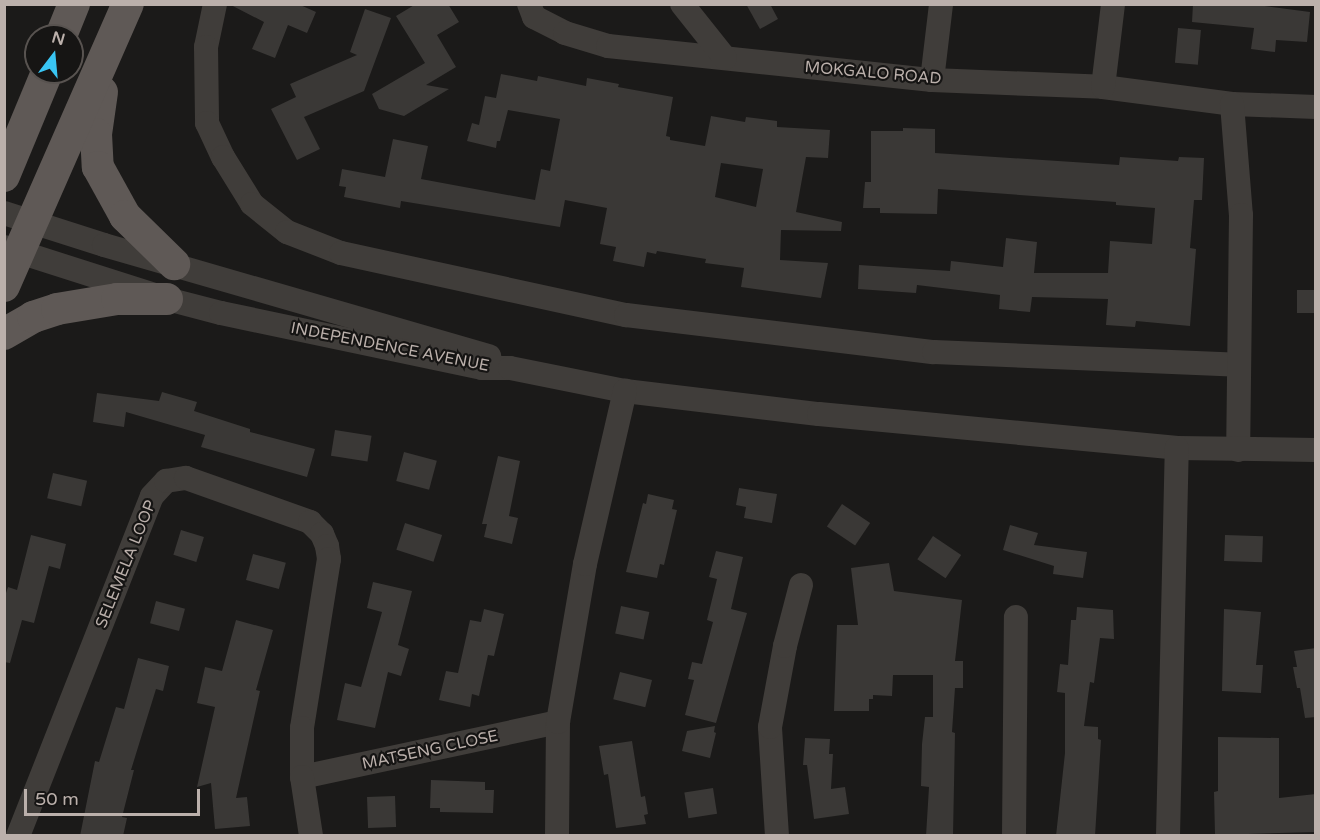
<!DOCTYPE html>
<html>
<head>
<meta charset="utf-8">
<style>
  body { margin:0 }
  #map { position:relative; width:1320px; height:840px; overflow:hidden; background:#1b1a19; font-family:"Varela Round",sans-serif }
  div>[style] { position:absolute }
  .building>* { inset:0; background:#3a3836; transform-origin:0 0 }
  .minor>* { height:24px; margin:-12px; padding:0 12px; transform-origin:12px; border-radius:12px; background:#403d3a }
  .major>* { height:32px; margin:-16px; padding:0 16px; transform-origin:16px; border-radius:16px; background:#5f5956 }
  span { translate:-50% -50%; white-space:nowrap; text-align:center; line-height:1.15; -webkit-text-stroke:4.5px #161514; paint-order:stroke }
  .street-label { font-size:16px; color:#bbb0ab }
  .frame { position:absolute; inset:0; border:6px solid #bbb0ab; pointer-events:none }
  .north { position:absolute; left:24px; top:24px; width:60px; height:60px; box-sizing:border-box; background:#161514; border:2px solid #585350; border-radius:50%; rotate:16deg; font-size:16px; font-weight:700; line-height:24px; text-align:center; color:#bbb0ab }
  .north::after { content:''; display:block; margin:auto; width:21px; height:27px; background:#39c5f3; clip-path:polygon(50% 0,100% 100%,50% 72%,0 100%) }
  .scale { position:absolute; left:24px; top:789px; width:176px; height:27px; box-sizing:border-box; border:3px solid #bbb0ab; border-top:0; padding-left:8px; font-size:18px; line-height:21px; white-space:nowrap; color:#bbb0ab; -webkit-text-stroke:4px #161514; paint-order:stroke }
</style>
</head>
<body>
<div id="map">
  <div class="building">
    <i style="clip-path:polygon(229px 4px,298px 4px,316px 12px,307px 33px,288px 25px,275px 58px,252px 49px,264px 22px)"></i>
    <i style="clip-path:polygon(416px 4px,448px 4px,459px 22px,437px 35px,456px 67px,426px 85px,449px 89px,404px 116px,379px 109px,372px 94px,425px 63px,396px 16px)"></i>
    <i style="clip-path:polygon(746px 4px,770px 4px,778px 19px,760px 29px)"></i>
    <i style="clip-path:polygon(1193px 4px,1250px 4px,1310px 12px,1307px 42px,1276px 40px,1275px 52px,1251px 49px,1254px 28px,1192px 22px)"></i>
    <i style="clip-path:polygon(365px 9px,391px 18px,364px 91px,304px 117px,320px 149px,297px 160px,271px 109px,296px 97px,290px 84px,357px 55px,350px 52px)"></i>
    <i style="left:1178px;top:28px;width:23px;height:35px;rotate:5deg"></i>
    <i style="clip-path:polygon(evenodd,501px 74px,537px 81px,538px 76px,586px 86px,587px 78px,619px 84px,618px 87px,673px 97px,666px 136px,670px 137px,670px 140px,705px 146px,711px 116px,745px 122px,746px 117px,777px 121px,777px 127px,830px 130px,828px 158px,806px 157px,796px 212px,842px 222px,841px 231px,781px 230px,780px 260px,828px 263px,821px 298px,741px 287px,744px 268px,705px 263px,706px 259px,657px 251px,656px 254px,647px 252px,644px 267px,613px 261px,616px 247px,600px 244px,607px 208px,565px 200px,560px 227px,401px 201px,400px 208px,344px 197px,346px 187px,339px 186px,342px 169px,385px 177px,393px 139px,428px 146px,421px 179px,535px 200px,541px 169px,550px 171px,560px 119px,508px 110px,500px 141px,497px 141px,496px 148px,467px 141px,472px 123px,479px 125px,485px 96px,496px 98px,501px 74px,721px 163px,763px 169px,756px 207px,715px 197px,721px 163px)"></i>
    <i style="clip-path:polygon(903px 128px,935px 129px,935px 153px,1119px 165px,1120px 157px,1178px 161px,1179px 157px,1204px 158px,1202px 200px,1194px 200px,1190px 248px,1196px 249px,1190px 326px,1136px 321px,1135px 327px,1106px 325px,1108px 299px,1032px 297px,1030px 312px,999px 309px,1000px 295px,917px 285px,916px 293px,858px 289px,859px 265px,950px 271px,951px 261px,1003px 267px,1006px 238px,1037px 242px,1034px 273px,1108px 273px,1110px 241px,1152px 244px,1155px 208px,1116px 205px,1116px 202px,938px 189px,937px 214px,880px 213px,880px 208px,863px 208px,865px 182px,871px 182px,871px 131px,903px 131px)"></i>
    <i style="left:1297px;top:290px;width:19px;height:23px"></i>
    <i style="clip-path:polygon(162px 392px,197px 402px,194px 411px,250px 429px,250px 432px,315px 449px,307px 477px,201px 447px,205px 435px,126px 412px,124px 427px,93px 422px,97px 393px,159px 401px)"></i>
    <i style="left:335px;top:430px;width:37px;height:26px;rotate:9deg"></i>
    <i style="left:404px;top:452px;width:34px;height:30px;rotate:15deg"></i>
    <i style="clip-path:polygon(498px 456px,520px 461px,509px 516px,518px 518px,512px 544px,484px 537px,487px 524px,482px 524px)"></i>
    <i style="left:53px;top:473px;width:35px;height:26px;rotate:13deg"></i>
    <i style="clip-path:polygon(739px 488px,777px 494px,772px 523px,744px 518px,746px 507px,736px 505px)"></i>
    <i style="clip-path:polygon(648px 494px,674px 500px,672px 509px,677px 510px,664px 565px,660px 564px,657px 578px,626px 572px,643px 503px,646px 504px)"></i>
    <i style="left:842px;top:504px;width:34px;height:27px;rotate:34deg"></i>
    <i style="left:405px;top:523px;width:39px;height:28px;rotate:18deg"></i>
    <i style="clip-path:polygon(1010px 525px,1038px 533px,1034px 545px,1087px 552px,1083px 578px,1053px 574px,1054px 566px,1003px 550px)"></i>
    <i style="left:181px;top:530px;width:24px;height:26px;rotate:17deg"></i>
    <i style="clip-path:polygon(31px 535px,66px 544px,60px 569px,49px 566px,34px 623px,22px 620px,10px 663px,4px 662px,4px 599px,8px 587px,17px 590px)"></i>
    <i style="left:1225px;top:535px;width:38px;height:26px;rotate:2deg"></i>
    <i style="left:933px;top:536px;width:34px;height:28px;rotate:34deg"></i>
    <i style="clip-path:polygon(716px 551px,743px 557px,731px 609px,747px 613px,716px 723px,685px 715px,694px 680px,688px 679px,692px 662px,702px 664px,713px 622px,707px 620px,717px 579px,709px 577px)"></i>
    <i style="left:253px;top:554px;width:34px;height:27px;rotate:15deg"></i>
    <i style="clip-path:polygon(889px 563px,894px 591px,962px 600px,955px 661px,963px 661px,963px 688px,955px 688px,952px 732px,955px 733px,953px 836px,926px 836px,929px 787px,921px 786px,922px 744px,925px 717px,933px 717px,933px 675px,893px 675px,892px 696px,873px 695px,873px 699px,869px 699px,869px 711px,834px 711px,837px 625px,858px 625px,851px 568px)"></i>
    <i style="clip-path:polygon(373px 582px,412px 591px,398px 645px,409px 649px,401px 676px,388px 672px,375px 728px,337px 720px,345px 683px,361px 687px,382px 612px,367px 608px)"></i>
    <i style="left:156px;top:601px;width:30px;height:23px;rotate:15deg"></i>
    <i style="left:621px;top:606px;width:29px;height:28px;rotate:12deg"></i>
    <i style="clip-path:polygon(1077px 607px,1113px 610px,1114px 639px,1100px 638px,1094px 683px,1090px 682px,1084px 726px,1098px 727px,1098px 739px,1101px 740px,1095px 836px,1056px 836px,1065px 753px,1065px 693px,1057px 692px,1060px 664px,1068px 665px,1071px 620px,1076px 620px)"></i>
    <i style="clip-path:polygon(484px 609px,504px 614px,494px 656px,488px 655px,479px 696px,472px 694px,470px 707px,439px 700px,446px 671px,458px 673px,470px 620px,481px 622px)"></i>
    <i style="clip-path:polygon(1224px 609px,1261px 612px,1256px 665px,1263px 665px,1261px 693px,1222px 691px)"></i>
    <i style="clip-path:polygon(236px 620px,273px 630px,256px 690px,260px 691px,236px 798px,247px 797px,250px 826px,215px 829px,211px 783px,197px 787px,215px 707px,197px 703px,205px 667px,222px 671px)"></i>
    <i style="clip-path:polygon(1316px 648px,1316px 717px,1305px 718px,1300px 688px,1297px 688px,1293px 667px,1297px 667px,1294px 651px)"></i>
    <i style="clip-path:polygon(138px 658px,169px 666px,163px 691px,156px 689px,131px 770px,134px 770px,122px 817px,127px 818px,123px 836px,80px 836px,95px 761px,99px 762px,116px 707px,124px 709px)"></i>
    <i style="left:620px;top:672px;width:33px;height:28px;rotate:14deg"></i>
    <i style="clip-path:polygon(715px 726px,714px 732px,716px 733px,710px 758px,682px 751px,687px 731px)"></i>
    <i style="clip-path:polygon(1218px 737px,1279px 738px,1279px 798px,1316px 794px,1316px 832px,1215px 835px,1214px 792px,1218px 791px)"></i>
    <i style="clip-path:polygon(805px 738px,830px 739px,829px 754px,833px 754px,831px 789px,845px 787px,849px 814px,814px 819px,807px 765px,803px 765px)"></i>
    <i style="clip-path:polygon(632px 741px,641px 797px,645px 796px,648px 814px,644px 815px,646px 824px,616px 828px,608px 774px,604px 775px,599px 746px)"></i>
    <i style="clip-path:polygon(431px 780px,485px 782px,485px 790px,494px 790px,493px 813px,440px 812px,440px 808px,430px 808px)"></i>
    <i style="left:713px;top:788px;width:26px;height:29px;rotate:81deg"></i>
    <i style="left:395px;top:796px;width:31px;height:28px;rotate:88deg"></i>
  </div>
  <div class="minor">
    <i style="left:215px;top:4px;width:44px;rotate:101.8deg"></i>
    <i style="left:206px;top:47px;width:76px;rotate:89.2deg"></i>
    <i style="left:207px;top:123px;width:38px;rotate:65deg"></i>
    <i style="left:223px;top:157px;width:55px;rotate:58.3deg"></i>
    <i style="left:252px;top:204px;width:45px;rotate:38.7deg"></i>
    <i style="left:287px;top:232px;width:58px;rotate:21.3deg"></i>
    <i style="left:341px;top:253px;width:292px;rotate:12.3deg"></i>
    <i style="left:626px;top:315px;width:310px;rotate:6.9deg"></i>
    <i style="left:934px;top:352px;width:304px;rotate:2.4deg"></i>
    <i style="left:529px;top:4px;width:14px;rotate:69deg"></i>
    <i style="left:534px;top:17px;width:35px;rotate:27deg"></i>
    <i style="left:565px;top:33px;width:45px;rotate:16.8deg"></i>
    <i style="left:608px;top:46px;width:326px;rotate:6deg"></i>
    <i style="left:932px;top:80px;width:171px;rotate:2.3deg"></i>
    <i style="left:1103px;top:87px;width:130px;rotate:7.5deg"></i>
    <i style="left:1232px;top:104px;width:84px;rotate:2deg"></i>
    <i style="left:682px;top:4px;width:69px;rotate:51.5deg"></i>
    <i style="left:932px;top:80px;width:77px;rotate:-83.2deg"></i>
    <i style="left:1103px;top:87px;width:84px;rotate:-83.1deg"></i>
    <i style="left:1232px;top:104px;width:111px;rotate:85.4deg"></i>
    <i style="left:1241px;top:215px;width:235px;rotate:90.7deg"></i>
    <i style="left:4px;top:213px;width:105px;rotate:17.7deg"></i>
    <i style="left:104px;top:245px;width:401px;rotate:16.1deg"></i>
    <i style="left:4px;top:247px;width:171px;rotate:17.7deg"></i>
    <i style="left:167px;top:299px;width:56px;rotate:14.5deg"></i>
    <i style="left:221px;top:313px;width:267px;rotate:11.9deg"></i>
    <i style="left:482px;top:368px;width:28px"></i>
    <i style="left:510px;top:368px;width:117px;rotate:11.3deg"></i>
    <i style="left:625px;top:391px;width:195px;rotate:6.8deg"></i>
    <i style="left:819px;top:414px;width:360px;rotate:5.4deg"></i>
    <i style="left:1177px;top:448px;width:139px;rotate:0.8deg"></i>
    <i style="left:302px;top:777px;width:262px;rotate:-12.1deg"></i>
    <i style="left:18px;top:836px;width:365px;rotate:-68.5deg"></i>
    <i style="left:152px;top:496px;width:21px;rotate:-47deg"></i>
    <i style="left:166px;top:481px;width:20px;rotate:-9deg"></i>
    <i style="left:186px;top:478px;width:132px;rotate:19.5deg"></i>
    <i style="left:310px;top:522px;width:17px;rotate:45deg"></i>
    <i style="left:322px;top:534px;width:13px;rotate:67deg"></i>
    <i style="left:327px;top:546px;width:13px;rotate:81deg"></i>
    <i style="left:329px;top:559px;width:171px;rotate:99.1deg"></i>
    <i style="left:302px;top:728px;width:49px;rotate:90deg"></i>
    <i style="left:302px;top:777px;width:60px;rotate:81.3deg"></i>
    <i style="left:557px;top:836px;width:114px;rotate:-89.5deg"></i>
    <i style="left:558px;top:722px;width:160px;rotate:-80.3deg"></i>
    <i style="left:585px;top:564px;width:178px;rotate:-77deg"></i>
    <i style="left:777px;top:836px;width:109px;rotate:-93.7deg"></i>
    <i style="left:770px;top:727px;width:82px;rotate:-79.5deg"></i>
    <i style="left:785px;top:646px;width:63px;rotate:-75.3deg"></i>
    <i style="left:1014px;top:836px;width:219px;rotate:-89.5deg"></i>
    <i style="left:1168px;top:836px;width:388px;rotate:-88.7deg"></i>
  </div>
  <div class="major">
    <i style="left:61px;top:36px;width:35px;rotate:-68deg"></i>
    <i style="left:102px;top:92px;width:42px;rotate:98.1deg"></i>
    <i style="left:96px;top:134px;width:33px;rotate:87deg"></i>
    <i style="left:98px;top:167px;width:56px;rotate:61.1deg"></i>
    <i style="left:125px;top:216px;width:69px;rotate:44.4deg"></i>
    <i style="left:4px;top:176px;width:113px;rotate:-67.5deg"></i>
    <i style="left:4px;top:286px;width:308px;rotate:-66.3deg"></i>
    <i style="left:4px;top:334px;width:34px;rotate:-30deg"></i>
    <i style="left:33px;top:317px;width:25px;rotate:-18deg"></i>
    <i style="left:57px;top:309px;width:61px;rotate:-9.5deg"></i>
    <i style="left:117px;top:299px;width:50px"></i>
  </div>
  <div class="street-label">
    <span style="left:873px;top:73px;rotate:5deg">MOKGALO ROAD</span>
    <span style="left:390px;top:347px;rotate:11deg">INDEPENDENCE AVENUE</span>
    <span style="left:126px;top:564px;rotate:-68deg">SELEMELA LOOP</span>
    <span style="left:430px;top:750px;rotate:-12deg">MATSENG CLOSE</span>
  </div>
  <div class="frame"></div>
  <div class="north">N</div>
  <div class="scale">50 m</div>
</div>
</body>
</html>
